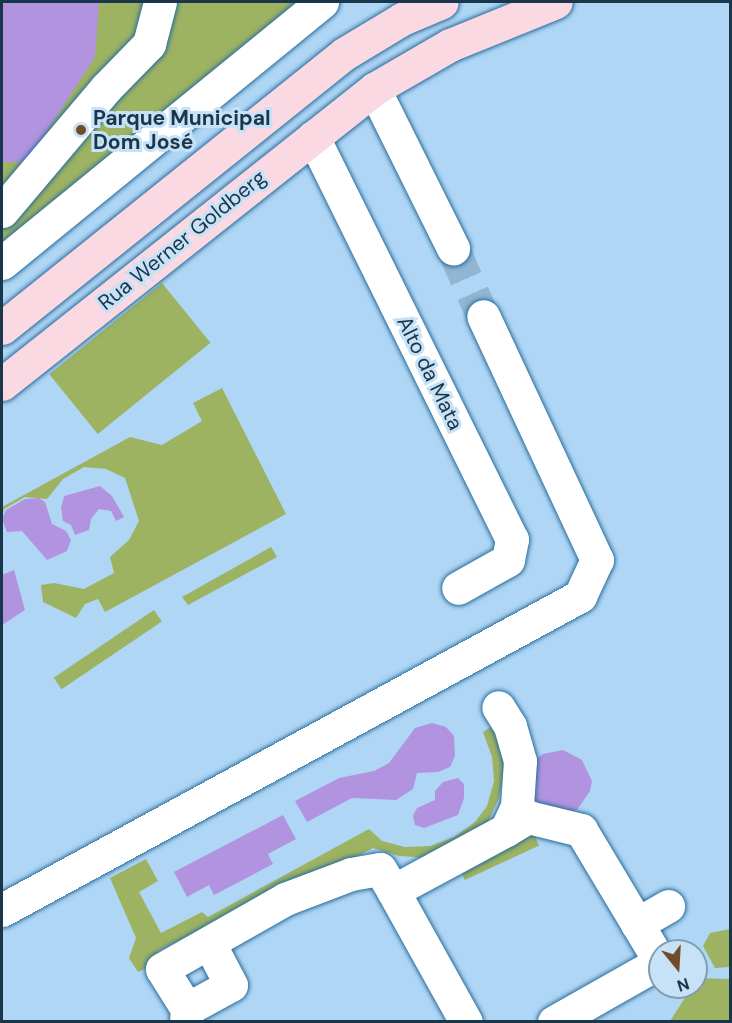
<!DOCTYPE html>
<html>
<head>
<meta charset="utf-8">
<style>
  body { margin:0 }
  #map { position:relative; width:732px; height:1023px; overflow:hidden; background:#afd6f5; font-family:"DM Sans",sans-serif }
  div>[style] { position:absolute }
  .green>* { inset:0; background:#9db362; transform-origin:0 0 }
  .water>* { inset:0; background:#b293e0 }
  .street-tunnel>* { height:33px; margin-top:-16.5px; transform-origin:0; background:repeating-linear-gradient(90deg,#91b6d3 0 33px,transparent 0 49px) }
  .roads { filter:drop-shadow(0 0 2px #296d9c) drop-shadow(0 0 2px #296d9c) }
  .street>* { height:33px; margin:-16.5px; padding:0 16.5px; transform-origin:16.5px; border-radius:16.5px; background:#fff }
  .primary>* { height:33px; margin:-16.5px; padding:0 16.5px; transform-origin:16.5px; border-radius:16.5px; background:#fbd9e2 }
  .dots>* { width:16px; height:16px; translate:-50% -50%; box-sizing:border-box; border:3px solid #c7e2f7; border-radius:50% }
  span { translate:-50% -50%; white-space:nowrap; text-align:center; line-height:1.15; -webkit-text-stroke:6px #c7e2f7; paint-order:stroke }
  .poi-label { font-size:21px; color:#1a364a; font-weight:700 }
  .left { translate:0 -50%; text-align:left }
  .street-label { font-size:21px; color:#1a364a }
  .frame { position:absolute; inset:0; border:3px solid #1a364a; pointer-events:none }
  .north { position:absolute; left:648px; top:939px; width:60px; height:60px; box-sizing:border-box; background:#c7e2f7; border:2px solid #829db2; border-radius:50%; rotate:162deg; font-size:16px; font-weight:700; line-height:24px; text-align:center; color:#1a364a }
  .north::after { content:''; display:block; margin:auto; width:21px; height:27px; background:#724c29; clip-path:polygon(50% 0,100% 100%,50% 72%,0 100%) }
</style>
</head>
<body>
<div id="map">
  <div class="green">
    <i style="clip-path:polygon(2px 2px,319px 2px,2px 259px)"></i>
    <i style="left:162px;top:283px;width:77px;height:145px;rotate:51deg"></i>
    <i style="clip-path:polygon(222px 388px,286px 514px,105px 612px,98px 599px,85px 604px,76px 618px,43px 602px,41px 585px,54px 583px,84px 589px,114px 573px,110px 557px,129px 540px,139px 521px,125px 478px,106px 469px,84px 467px,63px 479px,47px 499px,25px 497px,4px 509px,2px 517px,2px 507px,130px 437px,162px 445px,202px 421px,193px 403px)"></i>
    <i style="clip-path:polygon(271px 547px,277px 557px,188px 605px,182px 597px)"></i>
    <i style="left:154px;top:610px;width:14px;height:121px;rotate:56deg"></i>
    <i style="clip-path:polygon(494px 725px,503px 741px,504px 770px,499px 798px,487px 824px,429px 858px,399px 856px,373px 848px,207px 934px,202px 929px,158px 951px,162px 961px,138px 972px,129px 958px,136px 938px,110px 878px,146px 859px,158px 881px,139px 892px,161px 933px,202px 912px,208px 917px,369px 829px,382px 841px,405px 847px,430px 846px,454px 837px,475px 822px,487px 806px,494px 781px,492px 757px,483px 732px)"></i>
    <i style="left:532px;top:830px;width:17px;height:82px;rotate:65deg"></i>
    <i style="clip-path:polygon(730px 929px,730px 967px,715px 968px,703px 946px,710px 933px)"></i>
    <i style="clip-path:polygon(697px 978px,730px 979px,730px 1021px,670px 1021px,692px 987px,696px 987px)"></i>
  </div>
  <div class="water">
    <i style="clip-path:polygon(2px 2px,99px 2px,95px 57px,27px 162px,2px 162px)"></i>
    <i style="clip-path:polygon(100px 486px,112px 496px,124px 517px,116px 521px,111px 511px,99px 509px,91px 519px,89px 530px,75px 535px,71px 525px,63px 521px,61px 508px,64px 496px)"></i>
    <i style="clip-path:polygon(39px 498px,45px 502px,52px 524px,66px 531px,71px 540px,67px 551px,47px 560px,22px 531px,7px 532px,2px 519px,6px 510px,25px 499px)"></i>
    <i style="clip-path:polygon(14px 570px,25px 610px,2px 625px,2px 575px)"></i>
    <i style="clip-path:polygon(432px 723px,446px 727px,454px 736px,455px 756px,450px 767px,438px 772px,417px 773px,413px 789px,396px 800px,352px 798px,307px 822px,295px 801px,339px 778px,374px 771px,389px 763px,415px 728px)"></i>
    <i style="clip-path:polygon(563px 750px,582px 760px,592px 781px,590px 791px,577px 810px,556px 815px,529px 799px,534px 760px,543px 754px)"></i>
    <i style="clip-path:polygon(458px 778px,464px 784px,464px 798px,458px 815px,424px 828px,415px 825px,413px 816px,417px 808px,435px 800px,435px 791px,443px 782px)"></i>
    <i style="clip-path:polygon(283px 815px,296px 839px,268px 854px,273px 864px,214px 895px,209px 885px,187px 897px,174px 872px)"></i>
  </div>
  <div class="street-tunnel">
    <i style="left:453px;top:248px;width:74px;rotate:66.2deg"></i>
  </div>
  <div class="roads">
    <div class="street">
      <i style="left:374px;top:89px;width:178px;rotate:63.6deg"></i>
      <i style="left:313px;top:137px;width:449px;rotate:63.7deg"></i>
      <i style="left:512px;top:539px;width:21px;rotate:101deg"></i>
      <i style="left:508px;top:560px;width:57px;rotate:150.8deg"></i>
      <i style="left:2px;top:211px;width:161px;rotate:-49.8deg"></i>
      <i style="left:106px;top:88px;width:62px;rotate:-45.7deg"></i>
      <i style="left:149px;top:44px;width:43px;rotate:-75.3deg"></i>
      <i style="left:2px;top:263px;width:413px;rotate:-39.2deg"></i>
      <i style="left:506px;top:830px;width:26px;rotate:-31deg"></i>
      <i style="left:528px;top:817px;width:55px;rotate:13.8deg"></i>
      <i style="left:581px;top:830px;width:154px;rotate:59.1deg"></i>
      <i style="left:660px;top:962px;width:122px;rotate:150.5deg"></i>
      <i style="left:2px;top:910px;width:658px;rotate:-28.51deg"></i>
      <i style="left:580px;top:596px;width:40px;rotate:-65deg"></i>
      <i style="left:597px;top:560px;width:269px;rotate:-115deg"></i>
      <i style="left:637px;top:924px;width:36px;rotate:-30deg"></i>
      <i style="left:187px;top:1009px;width:50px;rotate:-28.6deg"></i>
      <i style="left:231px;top:985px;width:47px;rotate:-117.6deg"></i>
      <i style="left:186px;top:1022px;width:13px;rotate:-86deg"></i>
      <i style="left:187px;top:1009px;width:47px;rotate:-122deg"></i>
      <i style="left:162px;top:969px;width:142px;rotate:-29.6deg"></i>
      <i style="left:285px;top:899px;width:71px;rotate:-20.7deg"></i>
      <i style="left:351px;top:874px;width:29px;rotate:-10deg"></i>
      <i style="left:380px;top:869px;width:26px;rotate:59deg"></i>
      <i style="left:466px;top:1022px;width:150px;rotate:-119.1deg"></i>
      <i style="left:393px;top:891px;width:128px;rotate:-28.4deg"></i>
      <i style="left:506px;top:830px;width:26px;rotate:-65deg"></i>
      <i style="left:517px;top:806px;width:45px;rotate:-86.2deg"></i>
      <i style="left:520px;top:761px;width:36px;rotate:-106deg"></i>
      <i style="left:510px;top:726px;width:22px;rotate:-122deg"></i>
    </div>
    <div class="primary">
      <i style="left:2px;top:328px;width:438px;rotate:-38.7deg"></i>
      <i style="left:344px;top:54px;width:68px;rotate:-31.1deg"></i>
      <i style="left:402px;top:19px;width:43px;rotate:-23deg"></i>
      <i style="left:2px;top:384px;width:475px;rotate:-38.4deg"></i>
      <i style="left:374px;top:89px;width:88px;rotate:-30.1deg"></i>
      <i style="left:450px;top:45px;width:114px;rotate:-22.1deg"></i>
    </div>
  </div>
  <div class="dots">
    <i style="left:81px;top:130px;background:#724c29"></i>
  </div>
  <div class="poi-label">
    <span class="left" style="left:93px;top:130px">Parque Municipal<br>Dom José</span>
  </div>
  <div class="street-label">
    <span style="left:182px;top:240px;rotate:-39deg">Rua Werner Goldberg</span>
    <span style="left:430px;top:373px;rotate:64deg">Alto da Mata</span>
  </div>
  <div class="frame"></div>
  <div class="north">N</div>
</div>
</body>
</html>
